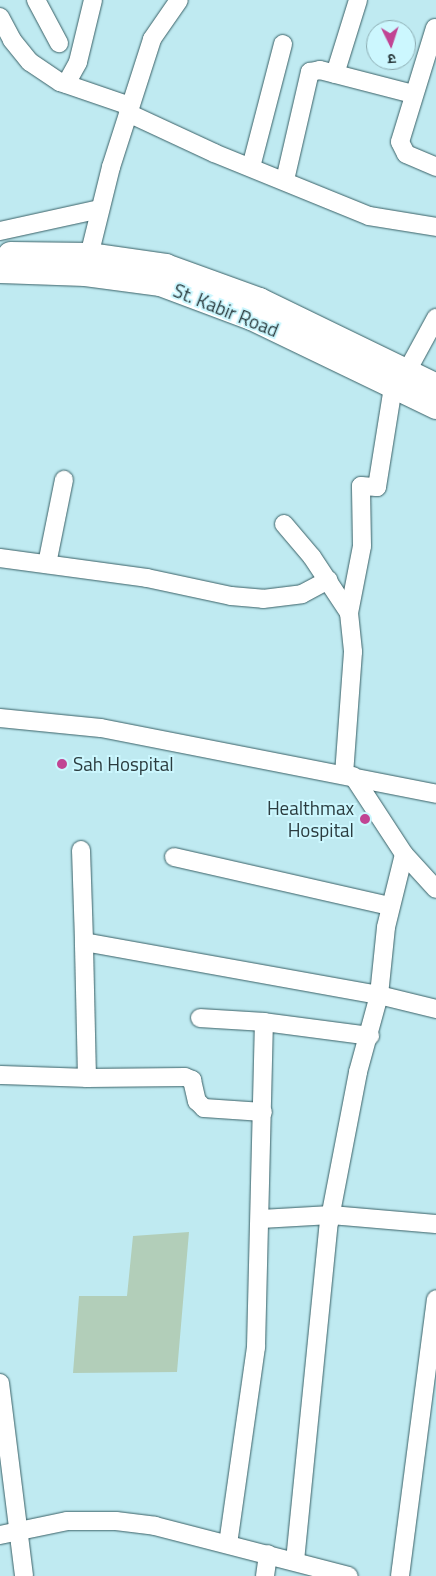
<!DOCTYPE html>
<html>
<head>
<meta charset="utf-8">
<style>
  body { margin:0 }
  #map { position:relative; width:436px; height:1576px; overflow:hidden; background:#bfeaf1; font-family:"Titillium Web","Noto Sans Devanagari",sans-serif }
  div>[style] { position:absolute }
  .green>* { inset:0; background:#b2ceb9 }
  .roads { filter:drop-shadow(0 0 1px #396066) drop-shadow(0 0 1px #396066) }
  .street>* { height:18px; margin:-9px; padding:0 9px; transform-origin:9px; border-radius:9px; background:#fff }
  .secondary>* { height:25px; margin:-12.5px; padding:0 12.5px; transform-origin:12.5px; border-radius:12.5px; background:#fff }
  .dots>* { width:14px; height:14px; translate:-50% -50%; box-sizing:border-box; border:2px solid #ccf7fe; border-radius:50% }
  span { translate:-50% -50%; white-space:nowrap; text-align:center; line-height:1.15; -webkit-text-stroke:4px #ccf7fe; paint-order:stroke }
  .street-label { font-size:19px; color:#2b3c3f }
  .poi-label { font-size:19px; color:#2b3c3f }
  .left { translate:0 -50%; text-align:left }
  .right { translate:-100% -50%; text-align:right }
  .north { position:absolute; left:366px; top:20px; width:50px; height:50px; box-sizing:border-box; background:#ccf7fe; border:1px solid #8cacb2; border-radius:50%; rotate:176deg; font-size:14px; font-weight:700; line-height:20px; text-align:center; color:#2b3c3f }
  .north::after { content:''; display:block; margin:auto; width:18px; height:22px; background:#c14493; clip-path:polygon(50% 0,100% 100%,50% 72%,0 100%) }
</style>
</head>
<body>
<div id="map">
  <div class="green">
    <i style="clip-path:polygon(189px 1232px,177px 1372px,73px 1373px,79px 1296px,127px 1296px,133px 1236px)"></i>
  </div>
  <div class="roads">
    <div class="street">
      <i style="left:36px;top:0;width:49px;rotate:61.9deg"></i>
      <i style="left:0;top:17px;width:26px;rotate:62deg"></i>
      <i style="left:12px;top:40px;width:28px;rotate:51deg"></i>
      <i style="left:30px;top:62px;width:36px;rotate:34deg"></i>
      <i style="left:60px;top:82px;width:74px;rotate:18.9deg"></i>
      <i style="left:435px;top:28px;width:119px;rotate:107.1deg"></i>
      <i style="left:400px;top:142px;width:13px;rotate:63deg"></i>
      <i style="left:406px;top:154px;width:33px;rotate:23deg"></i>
      <i style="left:335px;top:74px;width:77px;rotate:-72.7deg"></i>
      <i style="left:66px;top:84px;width:25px;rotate:-61deg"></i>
      <i style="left:78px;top:62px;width:64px;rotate:-76.4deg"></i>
      <i style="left:128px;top:113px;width:95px;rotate:24.9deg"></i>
      <i style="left:214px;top:153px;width:167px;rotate:22.1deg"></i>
      <i style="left:369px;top:216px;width:68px;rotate:9.3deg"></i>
      <i style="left:251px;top:167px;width:127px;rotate:-75.4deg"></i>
      <i style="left:285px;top:180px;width:111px;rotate:-77deg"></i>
      <i style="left:310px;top:72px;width:10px;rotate:-11deg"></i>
      <i style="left:320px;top:70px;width:96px;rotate:14.5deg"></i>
      <i style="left:0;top:231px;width:102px;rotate:-12.4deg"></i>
      <i style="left:87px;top:264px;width:100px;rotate:-76.1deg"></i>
      <i style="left:111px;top:167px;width:134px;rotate:-72.2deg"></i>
      <i style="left:152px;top:39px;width:47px;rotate:-55.3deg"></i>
      <i style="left:406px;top:373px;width:63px;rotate:-61.4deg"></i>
      <i style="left:284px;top:524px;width:43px;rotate:49.7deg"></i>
      <i style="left:312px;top:557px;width:67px;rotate:56.5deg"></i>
      <i style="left:349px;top:613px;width:39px;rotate:84deg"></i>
      <i style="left:353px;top:652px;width:122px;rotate:94.2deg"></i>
      <i style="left:0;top:558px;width:148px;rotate:7.7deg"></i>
      <i style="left:147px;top:578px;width:86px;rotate:12.1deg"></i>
      <i style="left:231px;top:596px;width:32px;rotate:5deg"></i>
      <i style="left:263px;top:599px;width:39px;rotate:-7deg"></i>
      <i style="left:302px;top:594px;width:30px;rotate:-28deg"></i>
      <i style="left:47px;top:564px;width:86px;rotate:-78.6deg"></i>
      <i style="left:349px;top:613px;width:68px;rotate:-79deg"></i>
      <i style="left:362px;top:546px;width:60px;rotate:-91deg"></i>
      <i style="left:361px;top:486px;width:16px;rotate:4deg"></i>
      <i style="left:377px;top:487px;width:101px;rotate:-80.9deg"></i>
      <i style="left:0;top:718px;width:101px;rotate:5.7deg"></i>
      <i style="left:101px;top:728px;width:341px;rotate:11.1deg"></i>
      <i style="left:353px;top:776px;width:93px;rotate:56.8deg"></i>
      <i style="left:404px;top:854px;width:47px;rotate:47.6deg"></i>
      <i style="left:81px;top:850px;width:92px;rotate:88.1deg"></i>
      <i style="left:174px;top:857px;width:221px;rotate:12.8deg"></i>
      <i style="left:200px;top:1018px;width:64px;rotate:3.6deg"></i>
      <i style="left:0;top:1075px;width:87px;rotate:2deg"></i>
      <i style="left:87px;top:1078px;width:136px;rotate:-91.3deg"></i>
      <i style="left:84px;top:942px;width:300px;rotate:10.2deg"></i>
      <i style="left:379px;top:995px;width:59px;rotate:13.8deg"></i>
      <i style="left:87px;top:1078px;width:98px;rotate:-0.6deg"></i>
      <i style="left:185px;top:1077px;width:8px;rotate:23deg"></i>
      <i style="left:192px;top:1080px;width:22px;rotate:77deg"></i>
      <i style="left:197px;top:1101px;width:10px;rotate:45deg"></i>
      <i style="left:204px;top:1108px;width:59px;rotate:3.9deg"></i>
      <i style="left:261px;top:1219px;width:70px;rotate:-3.3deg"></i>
      <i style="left:331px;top:1215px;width:105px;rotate:4.9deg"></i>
      <i style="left:0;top:1383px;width:194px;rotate:82.9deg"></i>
      <i style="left:0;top:1535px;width:68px;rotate:-11.8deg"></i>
      <i style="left:67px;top:1521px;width:49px"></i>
      <i style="left:116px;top:1521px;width:39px;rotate:7deg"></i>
      <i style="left:155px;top:1526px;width:200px;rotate:14.5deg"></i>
      <i style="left:228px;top:1544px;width:199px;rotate:-81.9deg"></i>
      <i style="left:256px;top:1347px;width:325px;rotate:-88.6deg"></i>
      <i style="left:264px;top:1022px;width:107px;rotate:7.5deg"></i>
      <i style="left:295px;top:1561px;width:340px;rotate:-84.3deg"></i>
      <i style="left:329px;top:1223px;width:154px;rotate:-79.1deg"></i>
      <i style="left:358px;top:1072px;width:80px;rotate:-74.7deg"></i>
      <i style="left:379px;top:995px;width:68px;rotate:-84.1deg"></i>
      <i style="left:386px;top:927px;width:75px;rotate:-76.1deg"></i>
      <i style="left:265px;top:1576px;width:22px;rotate:-82deg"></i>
      <i style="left:400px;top:1576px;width:279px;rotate:-82.6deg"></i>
    </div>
    <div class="secondary">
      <i style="left:10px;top:254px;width:80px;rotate:0.7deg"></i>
      <i style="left:90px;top:255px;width:76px;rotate:8.3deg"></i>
      <i style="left:165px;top:266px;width:100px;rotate:19.9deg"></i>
      <i style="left:259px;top:300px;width:197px;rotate:25.9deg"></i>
      <i style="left:0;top:270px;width:85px;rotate:2deg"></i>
      <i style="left:85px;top:273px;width:76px;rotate:7.6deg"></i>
      <i style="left:160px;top:283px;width:97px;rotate:20.5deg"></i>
      <i style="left:251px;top:317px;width:205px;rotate:25.7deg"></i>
    </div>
  </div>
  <div class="dots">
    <i style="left:62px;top:764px;background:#c14493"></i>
    <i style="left:365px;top:819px;background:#c14493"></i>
  </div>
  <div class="street-label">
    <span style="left:226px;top:310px;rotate:22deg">St. Kabir Road</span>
  </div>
  <div class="poi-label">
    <span class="left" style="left:73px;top:764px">Sah Hospital</span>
    <span class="right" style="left:354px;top:819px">Healthmax<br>Hospital</span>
  </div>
  <div class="north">उ</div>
</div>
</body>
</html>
